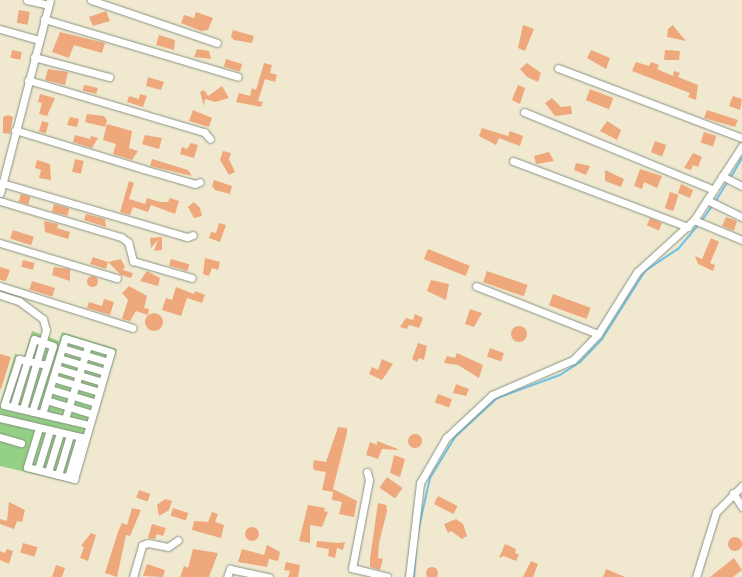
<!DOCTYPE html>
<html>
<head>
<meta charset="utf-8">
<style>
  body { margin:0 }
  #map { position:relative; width:742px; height:577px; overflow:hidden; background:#f0e9d0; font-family:Mynerve,sans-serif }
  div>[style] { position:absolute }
  .green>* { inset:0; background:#94d085 }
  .stream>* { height:2px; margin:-1px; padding:0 1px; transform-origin:1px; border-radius:1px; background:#6dc2e9 }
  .building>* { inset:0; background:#efa77c; transform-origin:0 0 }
  .round { border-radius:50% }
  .roads { filter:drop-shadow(0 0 1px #889382) drop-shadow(0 0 1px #889382) }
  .minor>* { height:7px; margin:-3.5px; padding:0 3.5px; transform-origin:3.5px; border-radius:3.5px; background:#fff }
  span { translate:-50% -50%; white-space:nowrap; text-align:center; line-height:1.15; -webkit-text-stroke:5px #fdfcf7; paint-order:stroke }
</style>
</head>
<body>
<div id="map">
  <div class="green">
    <i style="clip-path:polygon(32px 331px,59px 341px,62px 332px,117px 349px,76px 484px,0 466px,0 404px,15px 354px,24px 357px)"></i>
  </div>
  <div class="stream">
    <i style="left:731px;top:177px;width:22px;rotate:-60deg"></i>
    <i style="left:715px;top:202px;width:22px;rotate:-58deg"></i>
    <i style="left:703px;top:219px;width:16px;rotate:-55deg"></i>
    <i style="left:417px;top:536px;width:59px;rotate:-77.4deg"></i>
    <i style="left:430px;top:478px;width:48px;rotate:-58.6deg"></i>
    <i style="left:455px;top:437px;width:57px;rotate:-42.9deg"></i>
    <i style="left:497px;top:398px;width:67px;rotate:-20.1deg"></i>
    <i style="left:560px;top:375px;width:24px;rotate:-33deg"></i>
    <i style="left:580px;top:362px;width:32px;rotate:-46deg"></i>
    <i style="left:602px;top:339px;width:80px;rotate:-57.7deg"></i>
    <i style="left:645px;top:271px;width:40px;rotate:-34deg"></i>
    <i style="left:678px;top:249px;width:30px;rotate:-50deg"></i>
    <i style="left:414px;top:577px;width:26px;rotate:-86deg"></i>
  </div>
  <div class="building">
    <i style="left:19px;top:10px;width:11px;height:13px;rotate:10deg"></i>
    <i style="clip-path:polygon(106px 11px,110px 21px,93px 26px,89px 17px)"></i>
    <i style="clip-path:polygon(196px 12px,213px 18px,208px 30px,201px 31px,181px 23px,184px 15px,194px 18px)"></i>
    <i style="clip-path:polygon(523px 25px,534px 29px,525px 51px,518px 48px)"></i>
    <i style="clip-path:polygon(673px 25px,675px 28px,686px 41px,667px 37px,668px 29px)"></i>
    <i style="clip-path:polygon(233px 30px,254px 36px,252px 43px,234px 40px,231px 37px)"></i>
    <i style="clip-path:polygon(60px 32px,105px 43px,102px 53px,74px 45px,69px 58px,52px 52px)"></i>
    <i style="clip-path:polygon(159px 35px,175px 40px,174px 50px,156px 45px)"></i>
    <i style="clip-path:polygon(197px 49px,209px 51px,211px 59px,194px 57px)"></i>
    <i style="left:12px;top:50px;width:10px;height:8px;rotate:11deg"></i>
    <i style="clip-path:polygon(591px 50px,610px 58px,606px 69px,587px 58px)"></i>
    <i style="clip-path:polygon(665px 50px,680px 51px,679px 60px,664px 60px)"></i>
    <i style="left:226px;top:59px;width:17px;height:8px;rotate:17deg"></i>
    <i style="clip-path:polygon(636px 62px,649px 66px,651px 62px,659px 65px,657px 69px,673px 76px,674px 71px,680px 73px,678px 77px,698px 85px,696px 100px,688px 97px,690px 93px,632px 71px)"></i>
    <i style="clip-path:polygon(264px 63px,272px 65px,270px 73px,277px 75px,275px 82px,265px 79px,258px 101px,263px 102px,261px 107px,236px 102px,239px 93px,250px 96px,252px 88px,256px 90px)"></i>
    <i style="clip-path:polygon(527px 63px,541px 73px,538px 82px,527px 77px,520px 69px)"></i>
    <i style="clip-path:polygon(48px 69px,68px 72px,65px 85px,45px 80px)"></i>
    <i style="clip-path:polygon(148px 77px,164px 82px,161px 90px,146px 86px)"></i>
    <i style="left:84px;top:85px;width:14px;height:6px;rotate:12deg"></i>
    <i style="clip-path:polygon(518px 85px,525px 88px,520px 104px,512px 100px)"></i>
    <i style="clip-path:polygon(222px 86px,229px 98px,215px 102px,205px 99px,204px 106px,200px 92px,204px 90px,208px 96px)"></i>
    <i style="left:590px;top:89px;width:25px;height:12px;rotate:21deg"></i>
    <i style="clip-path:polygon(40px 94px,55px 98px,47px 116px,39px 114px,42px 103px,38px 102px)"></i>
    <i style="clip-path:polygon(140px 94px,147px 96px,143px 107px,127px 102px,129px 96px,139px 99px)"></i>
    <i style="clip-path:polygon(733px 96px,742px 99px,740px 110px,729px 106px)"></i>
    <i style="clip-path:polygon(552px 98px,561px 107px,571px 106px,572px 114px,555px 116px,545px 103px)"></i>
    <i style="clip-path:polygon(193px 110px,212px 118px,209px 127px,189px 121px)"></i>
    <i style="clip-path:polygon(707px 110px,738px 120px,735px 127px,704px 118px)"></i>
    <i style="clip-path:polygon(87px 114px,104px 116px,107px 120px,105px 127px,85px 122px)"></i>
    <i style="clip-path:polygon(8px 115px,13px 117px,10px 134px,3px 133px,3px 117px)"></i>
    <i style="clip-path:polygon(70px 117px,79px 119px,77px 127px,67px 125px)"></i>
    <i style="left:42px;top:121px;width:7px;height:11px;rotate:16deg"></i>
    <i style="clip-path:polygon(607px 121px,621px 130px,617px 140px,600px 131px)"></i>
    <i style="clip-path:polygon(107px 124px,132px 131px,129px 148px,138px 151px,132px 160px,113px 154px,116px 144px,103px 140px)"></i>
    <i style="clip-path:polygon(482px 128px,508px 136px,510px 131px,523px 136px,520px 146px,499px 138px,496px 145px,479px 136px)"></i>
    <i style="left:704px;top:132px;width:13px;height:11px;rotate:18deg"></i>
    <i style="clip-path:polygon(75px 135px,90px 139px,91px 136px,98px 138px,92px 148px,73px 142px)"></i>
    <i style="clip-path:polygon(145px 135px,162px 138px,159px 149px,142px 144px)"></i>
    <i style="left:655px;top:141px;width:12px;height:12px;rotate:20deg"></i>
    <i style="clip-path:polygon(191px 143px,198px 145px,194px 158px,180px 154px,182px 147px,187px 149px)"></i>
    <i style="clip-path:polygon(223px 151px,231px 153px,229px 159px,235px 172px,229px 175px,220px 160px)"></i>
    <i style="clip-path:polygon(549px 152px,554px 161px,536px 164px,534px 156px)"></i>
    <i style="clip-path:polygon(693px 153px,702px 157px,698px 167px,693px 165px,691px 170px,684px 168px)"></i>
    <i style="left:75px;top:159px;width:9px;height:13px;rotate:13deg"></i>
    <i style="clip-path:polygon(152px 159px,188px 170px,192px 176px,150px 166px)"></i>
    <i style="clip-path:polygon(37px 160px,50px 164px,51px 180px,39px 178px,41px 170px,35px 168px)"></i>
    <i style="clip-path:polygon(576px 163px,590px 166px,586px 175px,574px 170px)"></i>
    <i style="clip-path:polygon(640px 169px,662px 176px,657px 188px,644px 182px,642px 189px,634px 186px)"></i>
    <i style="clip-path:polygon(605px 170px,624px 179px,621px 187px,605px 181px)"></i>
    <i style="clip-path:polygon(214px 180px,232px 186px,230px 194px,215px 190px,212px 186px)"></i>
    <i style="clip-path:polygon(129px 181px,134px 183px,129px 199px,145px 204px,147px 198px,160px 202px,168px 202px,170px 198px,179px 201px,175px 214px,151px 205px,148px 212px,133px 207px,130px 215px,120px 212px)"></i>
    <i style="clip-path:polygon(681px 184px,693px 190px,690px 198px,678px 193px)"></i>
    <i style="left:670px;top:192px;width:9px;height:17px;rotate:18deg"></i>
    <i style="left:21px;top:194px;width:10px;height:8px;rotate:17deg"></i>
    <i style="clip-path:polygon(194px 202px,200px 208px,202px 216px,194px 218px,188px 207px)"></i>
    <i style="left:54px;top:204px;width:16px;height:8px;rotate:15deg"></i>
    <i style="clip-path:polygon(86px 214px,105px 219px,106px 227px,84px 220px)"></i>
    <i style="clip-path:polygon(726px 217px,737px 221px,734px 231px,722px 226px)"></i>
    <i style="left:650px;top:218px;width:13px;height:8px;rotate:23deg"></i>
    <i style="clip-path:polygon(44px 221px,58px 224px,57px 228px,70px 232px,68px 239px,45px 232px)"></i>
    <i style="clip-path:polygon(219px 223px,226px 225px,220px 242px,209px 238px,211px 232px,216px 233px)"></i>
    <i style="left:13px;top:230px;width:22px;height:9px;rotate:18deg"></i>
    <i style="clip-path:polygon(162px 237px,162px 250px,154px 251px,158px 240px,151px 248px,150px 238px)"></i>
    <i style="clip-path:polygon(711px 238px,719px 242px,710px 263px,715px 265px,713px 271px,698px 264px,695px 256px,702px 259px)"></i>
    <i style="left:428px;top:249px;width:45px;height:11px;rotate:22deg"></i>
    <i style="clip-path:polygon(93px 257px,108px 262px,121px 259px,125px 267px,123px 270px,133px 273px,131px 278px,121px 275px,108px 262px,106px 269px,90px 264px)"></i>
    <i style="clip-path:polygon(205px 258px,220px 262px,218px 270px,212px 268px,209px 276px,203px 274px)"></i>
    <i style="left:171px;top:259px;width:19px;height:7px;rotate:16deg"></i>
    <i style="left:23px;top:260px;width:12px;height:7px;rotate:14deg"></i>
    <i style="clip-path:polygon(0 267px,10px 270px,6px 281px,0 280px)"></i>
    <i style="clip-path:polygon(54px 267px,70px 269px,70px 281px,52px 275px)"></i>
    <i style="clip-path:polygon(147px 271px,160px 278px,158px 286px,140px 281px)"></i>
    <i style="left:487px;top:271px;width:43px;height:12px;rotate:19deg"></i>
    <i class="round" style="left:86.5px;top:275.5px;width:11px;height:11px"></i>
    <i style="clip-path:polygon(431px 280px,449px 284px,446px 300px,427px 291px)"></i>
    <i style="left:32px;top:281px;width:24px;height:9px;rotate:17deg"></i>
    <i style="clip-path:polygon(129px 286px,147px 296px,144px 308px,149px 309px,148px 315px,136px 311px,130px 321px,122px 319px,128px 300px,122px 293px)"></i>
    <i style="clip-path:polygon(176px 287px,194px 294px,195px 291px,205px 295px,202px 303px,187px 298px,181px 316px,162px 310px,166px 298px,172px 300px)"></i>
    <i style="left:553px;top:294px;width:40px;height:12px;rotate:20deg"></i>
    <i style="clip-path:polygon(104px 299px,114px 302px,110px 315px,87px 308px,89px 302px,102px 306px)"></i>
    <i style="clip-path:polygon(470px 309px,482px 313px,474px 327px,465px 324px)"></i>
    <i class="round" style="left:145px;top:313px;width:18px;height:18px"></i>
    <i style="clip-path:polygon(415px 314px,423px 318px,419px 328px,409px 325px,407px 329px,400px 327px,406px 318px,413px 320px)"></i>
    <i class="round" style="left:511px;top:326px;width:16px;height:16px"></i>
    <i style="clip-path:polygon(418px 343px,427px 346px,424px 360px,419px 358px,417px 362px,412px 359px)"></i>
    <i style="left:490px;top:348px;width:15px;height:9px;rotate:20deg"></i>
    <i style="clip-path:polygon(457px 353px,483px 365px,479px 378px,458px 365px,444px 363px,447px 356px,455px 358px)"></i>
    <i style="clip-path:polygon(0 354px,11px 357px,1px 389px,0 389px)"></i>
    <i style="clip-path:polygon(382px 359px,393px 364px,382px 380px,369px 374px,372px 367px,378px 370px)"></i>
    <i style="clip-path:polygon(456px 384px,469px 389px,466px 396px,453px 393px)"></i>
    <i style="left:438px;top:394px;width:15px;height:9px;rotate:20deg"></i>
    <i style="clip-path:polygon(338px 427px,347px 428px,347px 433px,333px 489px,357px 501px,354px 517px,339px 514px,342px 502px,332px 500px,333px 492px,322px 490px,326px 472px,314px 470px,313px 466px,314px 460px,326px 462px)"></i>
    <i class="round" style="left:408px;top:434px;width:14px;height:14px"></i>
    <i style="clip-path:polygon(377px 441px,398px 449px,397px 450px,382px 449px,378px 459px,366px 455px,370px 442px,377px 445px)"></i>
    <i style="clip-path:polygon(394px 455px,405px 459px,400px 477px,390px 473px)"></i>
    <i style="left:387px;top:477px;width:19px;height:13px;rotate:35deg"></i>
    <i style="left:139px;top:490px;width:12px;height:8px;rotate:20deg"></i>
    <i style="left:438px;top:496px;width:22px;height:9px;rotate:27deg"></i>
    <i style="clip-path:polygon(165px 499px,172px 501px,169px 510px,159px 516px,157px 505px)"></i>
    <i style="clip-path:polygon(9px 502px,25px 510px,22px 522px,17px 521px,14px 529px,0 524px,0 519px,7px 521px)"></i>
    <i style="clip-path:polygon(378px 503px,386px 505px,387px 511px,379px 543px,378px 558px,383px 559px,380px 570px,370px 567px,370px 559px)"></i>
    <i style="clip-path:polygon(308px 505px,325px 508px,324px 511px,328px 512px,322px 527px,310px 525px,310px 543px,299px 541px)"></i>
    <i style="clip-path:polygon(132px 508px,141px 510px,130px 536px,126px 535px,117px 577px,105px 573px,118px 532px,122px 523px,127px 525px)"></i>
    <i style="left:173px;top:508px;width:16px;height:8px;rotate:18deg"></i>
    <i style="clip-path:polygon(212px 512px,218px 514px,215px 522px,224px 525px,221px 538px,192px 530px,194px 521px,208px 522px)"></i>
    <i style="clip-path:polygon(456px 519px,463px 524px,467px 536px,462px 539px,451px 531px,448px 533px,444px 524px)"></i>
    <i style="clip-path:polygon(152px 524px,166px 528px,163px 536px,157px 534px,155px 539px,148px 538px)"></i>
    <i class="round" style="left:245px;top:527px;width:14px;height:14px"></i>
    <i style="clip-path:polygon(91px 533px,96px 535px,88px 561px,80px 558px,84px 547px,81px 546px)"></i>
    <i class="round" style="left:728px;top:537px;width:14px;height:14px"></i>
    <i style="clip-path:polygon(317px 541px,338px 543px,345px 542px,343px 550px,337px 548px,335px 558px,328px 556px,329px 549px,316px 547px)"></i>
    <i style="left:23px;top:543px;width:15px;height:10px;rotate:16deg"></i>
    <i style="clip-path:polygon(505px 544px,516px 549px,515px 553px,519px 555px,516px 561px,504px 556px,499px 558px)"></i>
    <i style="clip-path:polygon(267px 545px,280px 552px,278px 561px,269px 559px,267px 567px,238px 562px,242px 549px,264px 555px)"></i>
    <i style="clip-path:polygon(7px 549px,13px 551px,9px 564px,0 560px,0 551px,5px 553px)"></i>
    <i style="clip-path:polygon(193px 549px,218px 553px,209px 577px,180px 577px,184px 566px,188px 568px)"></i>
    <i style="clip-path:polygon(734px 558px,742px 570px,733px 577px,710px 577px)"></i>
    <i style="clip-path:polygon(531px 561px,538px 564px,533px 577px,523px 577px)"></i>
    <i style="clip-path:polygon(286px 562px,300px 565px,298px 577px,288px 577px,290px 571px,284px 570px)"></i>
    <i style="clip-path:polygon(147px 564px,165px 570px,163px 577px,143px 576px)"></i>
    <i style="clip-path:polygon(56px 565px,65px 568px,62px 577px,52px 577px)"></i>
    <i class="round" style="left:426px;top:567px;width:12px;height:12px"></i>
    <i style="clip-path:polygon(606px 569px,625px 577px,603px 577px)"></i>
  </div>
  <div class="roads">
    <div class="minor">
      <i style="left:27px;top:0;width:22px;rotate:13deg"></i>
      <i style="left:91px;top:0;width:133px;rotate:18.8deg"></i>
      <i style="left:44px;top:19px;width:202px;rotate:16.6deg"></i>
      <i style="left:0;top:29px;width:41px;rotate:15.8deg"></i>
      <i style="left:34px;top:57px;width:78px;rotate:14.9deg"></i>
      <i style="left:558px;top:68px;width:197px;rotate:20.8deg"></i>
      <i style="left:28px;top:80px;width:184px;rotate:16.5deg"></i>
      <i style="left:204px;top:132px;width:9px;rotate:49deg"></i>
      <i style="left:524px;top:112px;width:205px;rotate:22.3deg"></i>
      <i style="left:15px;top:130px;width:134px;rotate:16.9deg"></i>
      <i style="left:143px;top:169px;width:54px;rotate:16.1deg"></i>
      <i style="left:195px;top:184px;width:5px;rotate:-22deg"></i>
      <i style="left:513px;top:161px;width:187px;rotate:20.7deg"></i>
      <i style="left:722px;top:176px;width:22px;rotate:27deg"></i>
      <i style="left:2px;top:183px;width:193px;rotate:16.3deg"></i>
      <i style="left:187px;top:237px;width:6px;rotate:-18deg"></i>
      <i style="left:0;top:193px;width:199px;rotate:-75.5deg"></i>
      <i style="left:707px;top:200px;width:39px;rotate:26deg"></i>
      <i style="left:0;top:201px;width:126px;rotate:16.6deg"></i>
      <i style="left:121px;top:237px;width:9px;rotate:36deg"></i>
      <i style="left:128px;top:242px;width:20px;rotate:75deg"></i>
      <i style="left:133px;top:261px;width:61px;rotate:16.1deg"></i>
      <i style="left:694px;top:220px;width:52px;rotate:22.6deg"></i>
      <i style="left:0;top:243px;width:122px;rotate:16.7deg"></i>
      <i style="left:0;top:286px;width:139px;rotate:17.5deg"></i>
      <i style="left:476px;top:286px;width:131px;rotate:21.5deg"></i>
      <i style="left:0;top:295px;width:20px;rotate:18deg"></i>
      <i style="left:19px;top:301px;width:30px;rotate:37deg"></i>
      <i style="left:43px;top:319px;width:11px;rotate:75deg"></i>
      <i style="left:46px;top:330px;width:82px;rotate:106.2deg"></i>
      <i style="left:62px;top:348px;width:48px;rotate:16.9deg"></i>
      <i style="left:59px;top:358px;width:48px;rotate:16.9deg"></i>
      <i style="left:47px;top:365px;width:29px;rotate:-168deg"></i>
      <i style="left:19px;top:359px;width:48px;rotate:108.1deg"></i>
      <i style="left:4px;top:405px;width:87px;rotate:13.2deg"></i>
      <i style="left:56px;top:368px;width:48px;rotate:16.9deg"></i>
      <i style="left:53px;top:378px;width:48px;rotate:16.9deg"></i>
      <i style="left:50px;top:389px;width:48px;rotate:16.9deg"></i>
      <i style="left:46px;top:400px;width:48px;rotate:16.9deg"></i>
      <i style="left:13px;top:407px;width:71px;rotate:-72.8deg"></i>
      <i style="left:34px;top:339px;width:20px;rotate:20deg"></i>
      <i style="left:53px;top:346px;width:69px;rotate:107.7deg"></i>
      <i style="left:0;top:418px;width:87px;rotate:13.2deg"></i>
      <i style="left:65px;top:419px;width:77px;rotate:-72.5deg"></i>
      <i style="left:39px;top:428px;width:41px;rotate:107.1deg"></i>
      <i style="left:27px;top:467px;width:49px;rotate:14.3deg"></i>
      <i style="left:74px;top:479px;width:132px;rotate:-73.8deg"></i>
      <i style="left:111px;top:352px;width:48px;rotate:-163.1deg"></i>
      <i style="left:65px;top:338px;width:79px;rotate:106.8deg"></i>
      <i style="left:0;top:437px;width:22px;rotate:16deg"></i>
      <i style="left:38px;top:469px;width:41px;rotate:-72.9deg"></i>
      <i style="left:48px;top:472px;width:41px;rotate:-72.9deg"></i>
      <i style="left:367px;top:472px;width:8px;rotate:76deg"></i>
      <i style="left:369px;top:480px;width:90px;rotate:100.9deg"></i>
      <i style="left:352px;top:568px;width:36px;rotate:14deg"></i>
      <i style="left:58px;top:475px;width:42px;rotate:-73.3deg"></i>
      <i style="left:68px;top:477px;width:42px;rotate:-73.3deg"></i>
      <i style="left:733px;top:493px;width:17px;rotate:57deg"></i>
      <i style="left:133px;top:577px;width:33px;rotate:-74deg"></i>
      <i style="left:142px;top:545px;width:6px;rotate:-18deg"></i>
      <i style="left:148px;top:543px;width:20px;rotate:11deg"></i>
      <i style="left:168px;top:547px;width:12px;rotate:-35deg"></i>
      <i style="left:227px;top:577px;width:9px;rotate:-69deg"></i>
      <i style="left:230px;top:569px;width:40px;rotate:12deg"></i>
      <i style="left:409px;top:577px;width:95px;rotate:-83.3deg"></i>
      <i style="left:420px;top:483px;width:52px;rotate:-60deg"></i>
      <i style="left:446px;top:438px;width:63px;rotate:-43.1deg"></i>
      <i style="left:492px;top:395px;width:88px;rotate:-23.4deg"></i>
      <i style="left:573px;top:360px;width:36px;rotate:-46deg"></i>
      <i style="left:598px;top:334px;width:73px;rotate:-57.8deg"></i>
      <i style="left:637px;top:272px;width:77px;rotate:-42.4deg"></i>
      <i style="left:694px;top:220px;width:88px;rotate:-57deg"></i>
      <i style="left:696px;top:577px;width:68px;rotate:-72.9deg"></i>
      <i style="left:716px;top:512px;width:37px;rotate:-45deg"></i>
    </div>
  </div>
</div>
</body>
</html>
